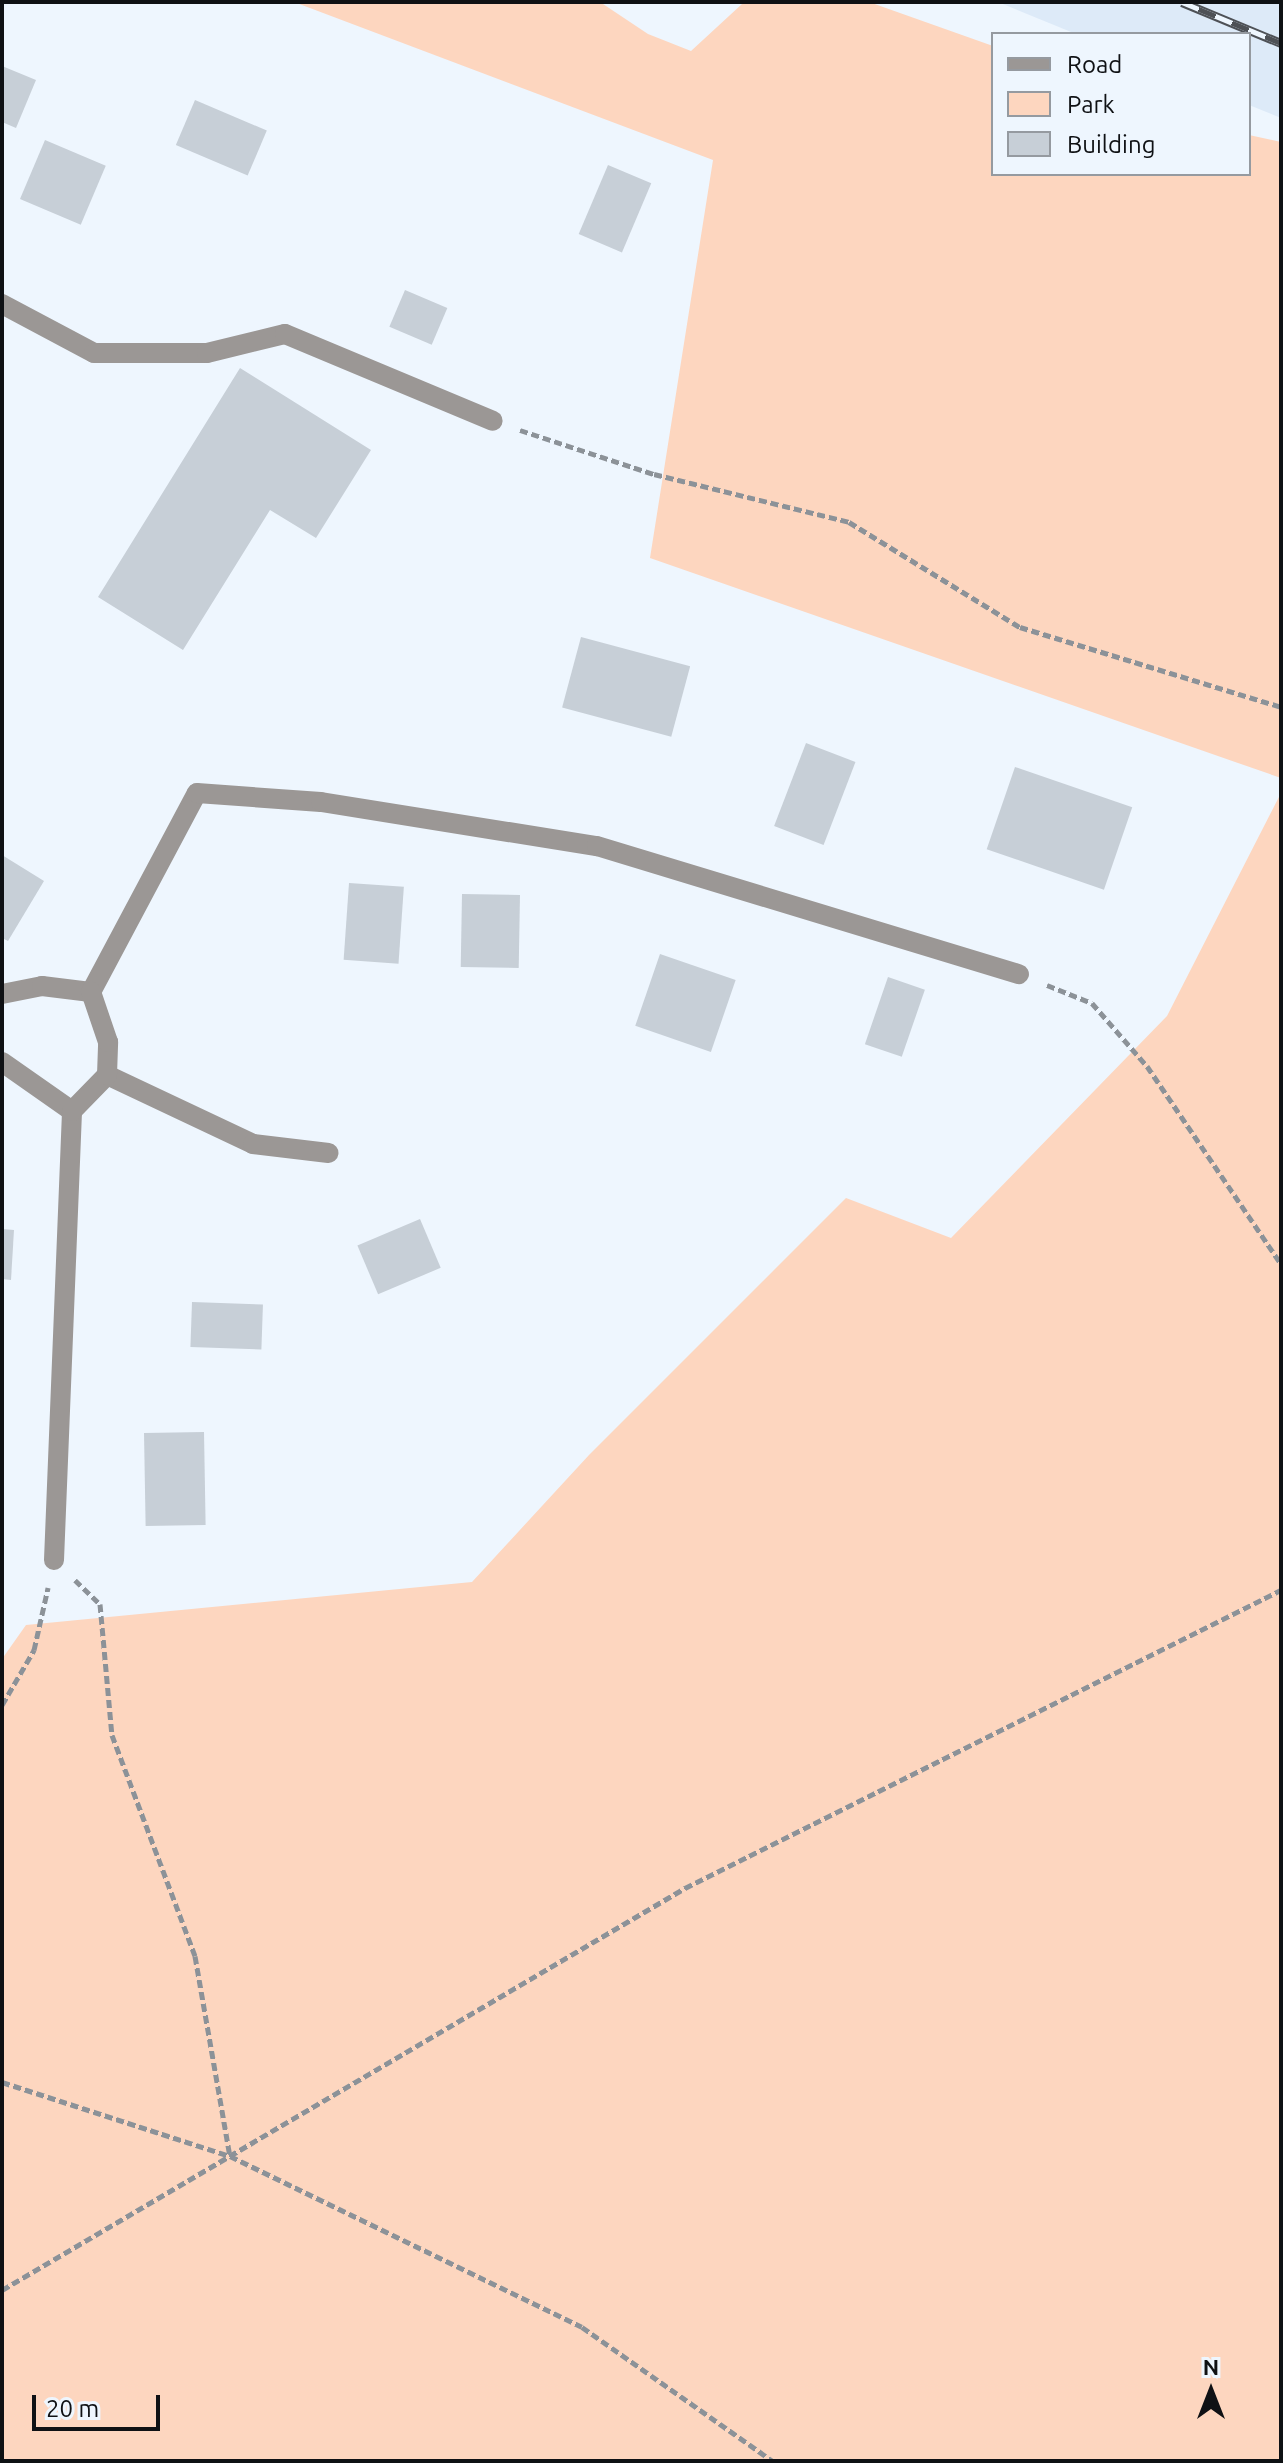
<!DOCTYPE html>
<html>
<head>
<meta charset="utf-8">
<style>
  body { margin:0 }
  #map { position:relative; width:1283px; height:2463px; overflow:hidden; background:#eef6fe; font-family:Ubuntu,sans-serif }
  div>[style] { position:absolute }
  .built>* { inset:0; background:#ddeaf8 }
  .green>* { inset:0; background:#fdd6bf }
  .building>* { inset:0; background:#c7cfd7; transform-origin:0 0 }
  .path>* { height:5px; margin-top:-2.5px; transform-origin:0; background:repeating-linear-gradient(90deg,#8c9298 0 8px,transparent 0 12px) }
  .minor>* { height:20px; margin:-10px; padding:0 10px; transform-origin:10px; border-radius:10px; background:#9b9795 }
  .rail>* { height:9px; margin-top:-4.5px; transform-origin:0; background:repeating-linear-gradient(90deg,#eef6fe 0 18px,#4e5156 0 36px); box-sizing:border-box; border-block:2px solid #4e5156 }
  span { translate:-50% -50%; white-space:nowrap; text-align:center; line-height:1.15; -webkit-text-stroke:6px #eef6fe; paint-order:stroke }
  .frame { position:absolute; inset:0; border:4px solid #0f1114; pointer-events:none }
  .legend { position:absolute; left:991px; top:32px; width:260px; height:144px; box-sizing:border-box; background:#eef6fe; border:2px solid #959aa0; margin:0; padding:10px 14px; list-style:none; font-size:24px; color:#0f1114 }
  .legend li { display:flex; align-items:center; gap:16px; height:40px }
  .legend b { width:40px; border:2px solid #959aa0 }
  .north { position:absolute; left:1171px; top:2351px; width:80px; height:80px; -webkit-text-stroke:6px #eef6fe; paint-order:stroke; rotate:0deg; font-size:22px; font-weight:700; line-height:32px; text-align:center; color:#0f1114 }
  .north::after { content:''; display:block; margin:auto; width:28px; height:36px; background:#0f1114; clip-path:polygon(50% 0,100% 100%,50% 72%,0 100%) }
  .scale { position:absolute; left:32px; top:2395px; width:128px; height:36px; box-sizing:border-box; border:4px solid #0f1114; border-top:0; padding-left:10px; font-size:24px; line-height:28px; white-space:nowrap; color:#0f1114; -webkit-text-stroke:6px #eef6fe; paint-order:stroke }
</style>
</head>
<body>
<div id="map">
  <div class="built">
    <i style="clip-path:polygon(998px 2px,1281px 2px,1281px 118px,1249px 105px,1249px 34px,1076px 34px)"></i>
  </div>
  <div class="green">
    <i style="clip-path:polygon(294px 2px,600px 2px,648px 34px,691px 51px,742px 4px,749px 2px,869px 2px,993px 46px,993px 174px,1249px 174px,1249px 135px,1281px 142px,1281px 778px,650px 558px,713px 160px)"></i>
    <i style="clip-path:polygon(1281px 793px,1281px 2461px,2px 2461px,2px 1659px,26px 1625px,472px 1582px,589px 1455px,846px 1198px,951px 1238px,1167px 1016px)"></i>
  </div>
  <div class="building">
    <i style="clip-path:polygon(2px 66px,36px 80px,16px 128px,2px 122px)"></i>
    <i style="left:195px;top:100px;width:78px;height:49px;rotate:23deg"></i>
    <i style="left:45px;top:140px;width:66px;height:64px;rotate:23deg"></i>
    <i style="left:608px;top:165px;width:47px;height:75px;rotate:23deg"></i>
    <i style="left:405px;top:290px;width:46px;height:40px;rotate:23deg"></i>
    <i style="clip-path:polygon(240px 368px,371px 450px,316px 538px,270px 510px,183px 650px,98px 597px)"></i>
    <i style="left:581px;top:637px;width:113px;height:73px;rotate:15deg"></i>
    <i style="left:806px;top:743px;width:53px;height:89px;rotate:21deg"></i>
    <i style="left:1015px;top:767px;width:124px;height:87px;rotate:19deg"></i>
    <i style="clip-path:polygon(2px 855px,44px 881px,8px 941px,2px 938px)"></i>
    <i style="left:349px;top:883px;width:55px;height:77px;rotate:4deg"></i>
    <i style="left:462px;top:894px;width:58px;height:73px;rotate:1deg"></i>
    <i style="left:660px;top:954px;width:80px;height:76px;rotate:19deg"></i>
    <i style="left:888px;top:977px;width:39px;height:71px;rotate:19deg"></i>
    <i style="left:420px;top:1219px;width:53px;height:68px;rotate:67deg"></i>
    <i style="clip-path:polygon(2px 1229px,14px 1230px,11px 1280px,2px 1279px)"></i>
    <i style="left:192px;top:1302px;width:71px;height:45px;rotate:2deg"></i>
    <i style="left:204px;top:1432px;width:93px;height:60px;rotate:89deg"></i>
  </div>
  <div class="path">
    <i style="left:520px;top:430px;width:141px;rotate:18.2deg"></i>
    <i style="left:654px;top:474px;width:201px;rotate:13.8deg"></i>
    <i style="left:849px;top:522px;width:201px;rotate:31.6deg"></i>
    <i style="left:1020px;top:627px;width:273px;rotate:17deg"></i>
    <i style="left:1047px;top:985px;width:48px;rotate:21.8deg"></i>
    <i style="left:1092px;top:1003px;width:84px;rotate:48.9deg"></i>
    <i style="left:1147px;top:1066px;width:239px;rotate:55.9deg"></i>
    <i style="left:75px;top:1580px;width:35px;rotate:44deg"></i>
    <i style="left:100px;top:1604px;width:132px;rotate:84.8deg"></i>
    <i style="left:112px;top:1735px;width:236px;rotate:69.4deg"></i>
    <i style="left:195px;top:1956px;width:203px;rotate:80.1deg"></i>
    <i style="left:2px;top:1705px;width:64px;rotate:-59.8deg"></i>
    <i style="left:34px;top:1650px;width:64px;rotate:-77.3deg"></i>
    <i style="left:2px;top:2082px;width:240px;rotate:18deg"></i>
    <i style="left:230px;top:2156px;width:391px;rotate:25.9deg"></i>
    <i style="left:582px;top:2327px;width:233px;rotate:35.1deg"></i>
    <i style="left:2px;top:2290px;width:793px;rotate:-30.48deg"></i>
    <i style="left:685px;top:1888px;width:666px;rotate:-26.57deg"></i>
  </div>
  <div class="minor">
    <i style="left:2px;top:304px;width:104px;rotate:28deg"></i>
    <i style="left:94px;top:353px;width:113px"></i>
    <i style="left:207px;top:353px;width:80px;rotate:-13.7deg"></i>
    <i style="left:285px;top:334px;width:225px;rotate:22.7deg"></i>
    <i style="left:2px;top:994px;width:41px;rotate:-11.3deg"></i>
    <i style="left:42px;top:986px;width:49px;rotate:7deg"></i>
    <i style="left:91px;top:992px;width:225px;rotate:-62deg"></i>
    <i style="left:197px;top:793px;width:124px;rotate:4.2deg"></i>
    <i style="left:321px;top:802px;width:279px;rotate:9.1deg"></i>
    <i style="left:597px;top:846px;width:441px;rotate:16.9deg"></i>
    <i style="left:2px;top:1062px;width:85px;rotate:35deg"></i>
    <i style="left:107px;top:1075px;width:161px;rotate:25.3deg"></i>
    <i style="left:253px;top:1144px;width:76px;rotate:6.8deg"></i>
    <i style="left:54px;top:1560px;width:449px;rotate:-87.7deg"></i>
    <i style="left:72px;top:1111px;width:50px;rotate:-45.8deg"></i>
    <i style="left:107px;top:1075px;width:33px;rotate:-88deg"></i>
    <i style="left:108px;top:1042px;width:53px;rotate:-108.8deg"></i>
  </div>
  <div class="rail">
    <i style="left:1182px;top:2px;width:107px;rotate:22.5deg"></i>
  </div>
  <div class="frame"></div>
  <ul class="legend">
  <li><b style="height:10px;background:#9b9795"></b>Road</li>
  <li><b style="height:22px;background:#fdd6bf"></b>Park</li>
  <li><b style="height:22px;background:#c7cfd7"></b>Building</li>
  </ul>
  <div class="north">N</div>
  <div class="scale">20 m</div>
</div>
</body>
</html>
